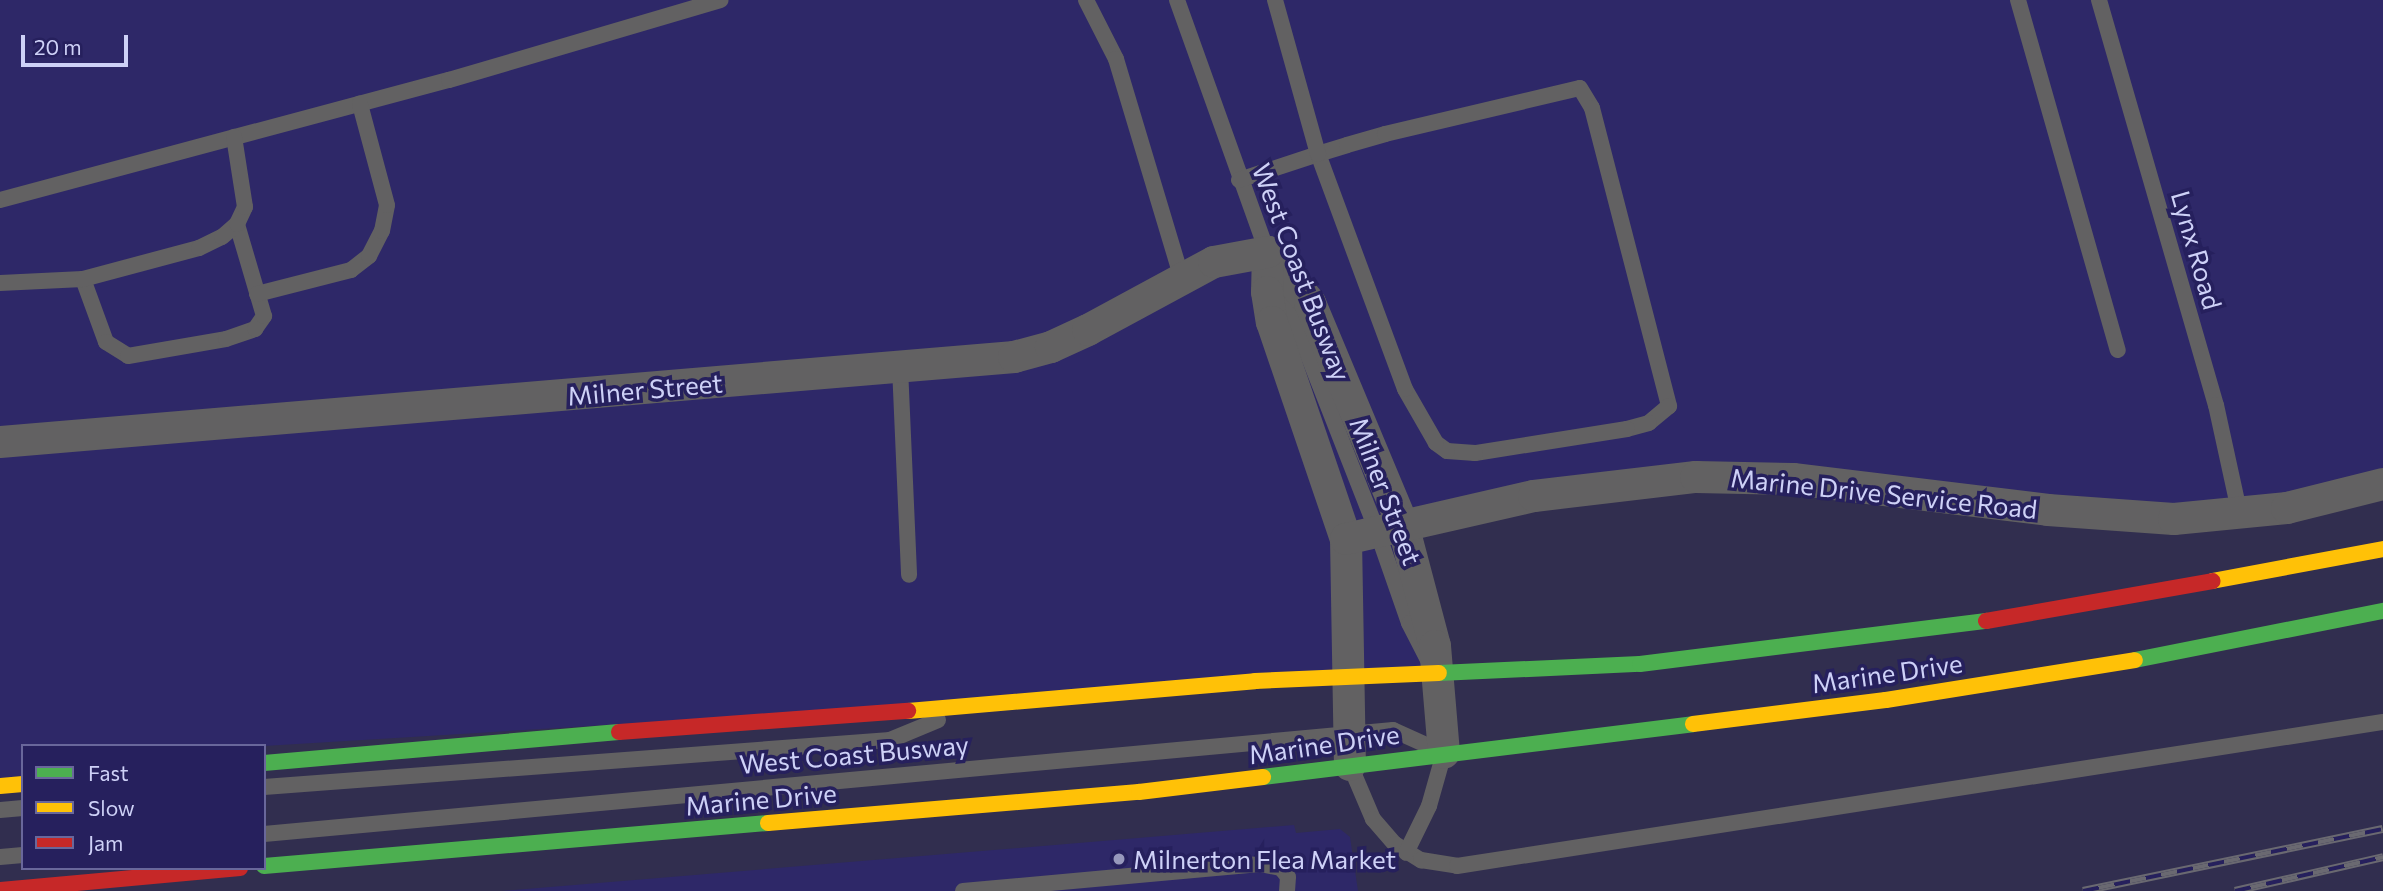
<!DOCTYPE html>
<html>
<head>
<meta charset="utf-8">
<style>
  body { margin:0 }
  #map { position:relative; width:2383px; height:891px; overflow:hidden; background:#312e4f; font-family:Commissioner,sans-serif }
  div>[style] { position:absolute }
  .built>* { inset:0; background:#2e2868 }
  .lane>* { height:16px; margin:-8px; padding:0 8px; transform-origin:8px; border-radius:8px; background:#626162 }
  .street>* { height:32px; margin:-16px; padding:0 16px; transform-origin:16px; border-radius:16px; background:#626162 }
  .fast>* { height:16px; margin:-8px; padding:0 8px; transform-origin:8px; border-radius:8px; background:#4caf50 }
  .slow>* { height:16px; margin:-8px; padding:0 8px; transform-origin:8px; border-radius:8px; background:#ffc107 }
  .jam>* { height:16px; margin:-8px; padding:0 8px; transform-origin:8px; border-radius:8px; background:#c62828 }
  .rail>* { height:8px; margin-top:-4px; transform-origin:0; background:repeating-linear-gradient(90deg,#26205d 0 16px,#6a6971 0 32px); box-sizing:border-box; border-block:2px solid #6a6971 }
  .dots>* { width:19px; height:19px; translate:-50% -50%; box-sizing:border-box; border:4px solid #26205d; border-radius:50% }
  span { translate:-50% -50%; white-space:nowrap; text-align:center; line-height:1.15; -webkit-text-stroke:7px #26205d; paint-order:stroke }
  .street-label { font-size:26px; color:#ced1f7 }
  .poi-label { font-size:26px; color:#ced1f7 }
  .left { translate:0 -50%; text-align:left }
  .legend { position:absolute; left:21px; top:744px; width:245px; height:126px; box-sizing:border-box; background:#26205d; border:2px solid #69679b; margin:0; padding:9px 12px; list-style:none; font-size:21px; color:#ced1f7 }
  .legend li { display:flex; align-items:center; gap:14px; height:35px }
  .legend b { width:35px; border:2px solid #69679b }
  .scale { position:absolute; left:21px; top:35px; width:107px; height:32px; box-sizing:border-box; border:4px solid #ced1f7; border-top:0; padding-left:9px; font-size:21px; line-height:24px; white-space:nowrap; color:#ced1f7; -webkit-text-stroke:5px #26205d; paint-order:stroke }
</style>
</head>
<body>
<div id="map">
  <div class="built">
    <i style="clip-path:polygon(0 0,2383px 0,2383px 486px,2288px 512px,1792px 477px,1404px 525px,1437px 674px,264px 746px,23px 746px,23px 783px,0 785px)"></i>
    <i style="clip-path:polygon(1294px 825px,1296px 833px,1340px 829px,1350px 837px,1358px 891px,502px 891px)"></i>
  </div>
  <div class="lane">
    <i style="left:1086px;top:0;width:66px;rotate:63deg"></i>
    <i style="left:1116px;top:59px;width:227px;rotate:73.3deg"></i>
    <i style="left:1177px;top:0;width:273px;rotate:70.3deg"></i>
    <i style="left:2018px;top:0;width:364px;rotate:74.1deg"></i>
    <i style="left:2099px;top:0;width:422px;rotate:73.9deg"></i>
    <i style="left:2216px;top:405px;width:113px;rotate:77.7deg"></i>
    <i style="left:1239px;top:180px;width:83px;rotate:-18.2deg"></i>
    <i style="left:1318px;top:154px;width:30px;rotate:-17deg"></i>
    <i style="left:1347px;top:145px;width:40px;rotate:-16deg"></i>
    <i style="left:1385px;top:134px;width:200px;rotate:-13.3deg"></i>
    <i style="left:1580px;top:88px;width:23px;rotate:59deg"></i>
    <i style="left:1592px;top:108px;width:308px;rotate:75.5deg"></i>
    <i style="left:1669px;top:406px;width:26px;rotate:140deg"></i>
    <i style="left:1649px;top:423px;width:23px;rotate:165deg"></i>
    <i style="left:1627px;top:429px;width:154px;rotate:171deg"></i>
    <i style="left:1475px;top:453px;width:28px;rotate:-176deg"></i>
    <i style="left:1447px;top:451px;width:14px;rotate:-144deg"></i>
    <i style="left:1436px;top:443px;width:62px;rotate:-119.9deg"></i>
    <i style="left:1405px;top:389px;width:251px;rotate:-110.3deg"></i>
    <i style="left:1318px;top:154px;width:160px;rotate:-105.6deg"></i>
    <i style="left:0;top:200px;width:465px;rotate:-15deg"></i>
    <i style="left:449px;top:80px;width:283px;rotate:-16.4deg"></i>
    <i style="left:83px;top:279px;width:67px;rotate:69.9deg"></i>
    <i style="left:106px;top:342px;width:26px;rotate:32deg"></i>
    <i style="left:128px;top:356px;width:99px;rotate:-9.8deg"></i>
    <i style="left:226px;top:339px;width:31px;rotate:-19deg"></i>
    <i style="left:255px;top:329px;width:16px;rotate:-55deg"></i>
    <i style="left:264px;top:316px;width:96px;rotate:-106.4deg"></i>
    <i style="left:1279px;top:281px;width:269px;rotate:68.6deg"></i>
    <i style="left:1377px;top:531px;width:97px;rotate:70.8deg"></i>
    <i style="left:1409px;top:623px;width:48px;rotate:62.9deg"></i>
    <i style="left:0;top:283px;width:83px;rotate:-2.8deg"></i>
    <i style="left:83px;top:279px;width:120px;rotate:-15deg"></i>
    <i style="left:199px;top:248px;width:25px;rotate:-26deg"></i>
    <i style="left:222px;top:237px;width:20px;rotate:-41deg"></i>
    <i style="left:237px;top:224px;width:19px;rotate:-65deg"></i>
    <i style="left:245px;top:207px;width:71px;rotate:-98.9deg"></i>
    <i style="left:257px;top:294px;width:97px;rotate:-14.3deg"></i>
    <i style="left:351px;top:270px;width:23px;rotate:-38deg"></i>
    <i style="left:369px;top:256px;width:28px;rotate:-63deg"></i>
    <i style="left:382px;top:231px;width:26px;rotate:-79deg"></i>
    <i style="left:387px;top:205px;width:105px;rotate:-105deg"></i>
    <i style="left:900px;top:367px;width:208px;rotate:87.5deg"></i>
    <i style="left:1350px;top:765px;width:59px;rotate:66.9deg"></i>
    <i style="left:1373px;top:819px;width:33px;rotate:49deg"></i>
    <i style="left:1395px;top:844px;width:31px;rotate:32deg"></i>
    <i style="left:1421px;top:860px;width:36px;rotate:9deg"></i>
    <i style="left:1457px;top:866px;width:937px;rotate:-8.84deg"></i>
    <i style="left:264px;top:787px;width:628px;rotate:-4.29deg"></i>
    <i style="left:890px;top:740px;width:52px;rotate:-22.6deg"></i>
    <i style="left:0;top:810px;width:23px;rotate:-5deg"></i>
    <i style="left:264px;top:834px;width:1134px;rotate:-5.26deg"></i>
    <i style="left:1393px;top:730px;width:56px;rotate:24.3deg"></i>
    <i style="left:1444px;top:753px;width:55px;rotate:105.8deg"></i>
    <i style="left:1429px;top:806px;width:52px;rotate:116.1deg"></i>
    <i style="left:0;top:857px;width:23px;rotate:-5deg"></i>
    <i style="left:963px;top:891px;width:298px;rotate:-5.2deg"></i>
    <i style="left:1260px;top:864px;width:21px;rotate:11deg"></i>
    <i style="left:1281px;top:868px;width:11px;rotate:52deg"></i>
    <i style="left:1288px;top:877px;width:14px;rotate:94deg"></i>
  </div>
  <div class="street">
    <i style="left:1268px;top:252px;width:66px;rotate:50.5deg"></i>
    <i style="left:1310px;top:303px;width:241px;rotate:67.3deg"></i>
    <i style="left:1403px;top:525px;width:125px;rotate:75.2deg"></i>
    <i style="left:1435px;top:646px;width:107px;rotate:85.2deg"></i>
    <i style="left:1268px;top:252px;width:40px;rotate:91.4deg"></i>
    <i style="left:1267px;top:292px;width:30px;rotate:81deg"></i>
    <i style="left:1272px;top:322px;width:229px;rotate:71.2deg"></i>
    <i style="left:1346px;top:539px;width:226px;rotate:89deg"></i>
    <i style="left:0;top:442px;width:1018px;rotate:-4.79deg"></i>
    <i style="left:1014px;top:357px;width:38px;rotate:-15deg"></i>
    <i style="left:1051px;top:347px;width:41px;rotate:-24.7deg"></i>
    <i style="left:1088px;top:330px;width:143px;rotate:-28.4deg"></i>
    <i style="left:1214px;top:262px;width:55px;rotate:-10.5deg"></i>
    <i style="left:1346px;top:539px;width:193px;rotate:-12.9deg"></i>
    <i style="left:1534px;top:496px;width:163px;rotate:-6.7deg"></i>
    <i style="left:1696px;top:477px;width:97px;rotate:1.2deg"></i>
    <i style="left:1793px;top:479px;width:257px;rotate:6.9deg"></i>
    <i style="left:2048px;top:510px;width:126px;rotate:4.1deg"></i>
    <i style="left:2174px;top:519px;width:114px;rotate:-5.6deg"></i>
    <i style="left:2287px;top:508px;width:99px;rotate:-14deg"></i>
  </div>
  <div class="fast">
    <i style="left:2135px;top:660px;width:253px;rotate:-11.2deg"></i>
    <i style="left:1439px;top:673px;width:201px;rotate:-2.6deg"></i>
    <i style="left:1640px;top:664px;width:349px;rotate:-7.1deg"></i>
    <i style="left:264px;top:763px;width:356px;rotate:-5deg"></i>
    <i style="left:1263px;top:777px;width:433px;rotate:-7deg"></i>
    <i style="left:264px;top:866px;width:506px;rotate:-4.88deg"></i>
  </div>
  <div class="slow">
    <i style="left:2212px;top:581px;width:174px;rotate:-10.6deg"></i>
    <i style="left:908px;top:711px;width:348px;rotate:-4.9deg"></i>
    <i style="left:1255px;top:681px;width:184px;rotate:-2.5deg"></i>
    <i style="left:1693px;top:724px;width:194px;rotate:-7.1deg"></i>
    <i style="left:1886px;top:700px;width:252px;rotate:-9.1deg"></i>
    <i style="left:0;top:786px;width:23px;rotate:-5deg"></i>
    <i style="left:768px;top:823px;width:372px;rotate:-4.8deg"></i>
    <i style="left:1139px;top:792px;width:125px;rotate:-6.9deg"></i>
  </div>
  <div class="jam">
    <i style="left:1986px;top:621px;width:230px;rotate:-10deg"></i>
    <i style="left:619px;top:732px;width:290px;rotate:-4.2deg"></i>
    <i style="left:0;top:890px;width:241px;rotate:-5.2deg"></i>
  </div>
  <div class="rail">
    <i style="left:2083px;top:891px;width:306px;rotate:-11.7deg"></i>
    <i style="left:2235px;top:891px;width:152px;rotate:-12.9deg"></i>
  </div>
  <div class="dots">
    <i style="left:1119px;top:859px;background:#9798bc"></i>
  </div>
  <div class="street-label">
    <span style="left:2197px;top:250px;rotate:74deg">Lynx Road</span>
    <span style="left:1302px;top:272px;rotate:69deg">West Coast Busway</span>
    <span style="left:645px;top:389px;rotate:-5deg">Milner Street</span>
    <span style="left:1386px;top:491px;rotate:69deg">Milner Street</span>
    <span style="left:1884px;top:493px;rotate:6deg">Marine Drive Service Road</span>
    <span style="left:1887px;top:673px;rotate:-8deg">Marine Drive</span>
    <span style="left:1324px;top:744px;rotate:-8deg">Marine Drive</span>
    <span style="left:854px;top:754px;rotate:-5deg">West Coast Busway</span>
    <span style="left:761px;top:799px;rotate:-5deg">Marine Drive</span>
  </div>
  <div class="poi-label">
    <span class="left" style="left:1133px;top:859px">Milnerton Flea Market</span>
  </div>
  <ul class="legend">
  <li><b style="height:9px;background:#4caf50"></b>Fast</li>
  <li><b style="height:9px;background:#ffc107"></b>Slow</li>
  <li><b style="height:9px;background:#c62828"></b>Jam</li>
  </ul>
  <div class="scale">20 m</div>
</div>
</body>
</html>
